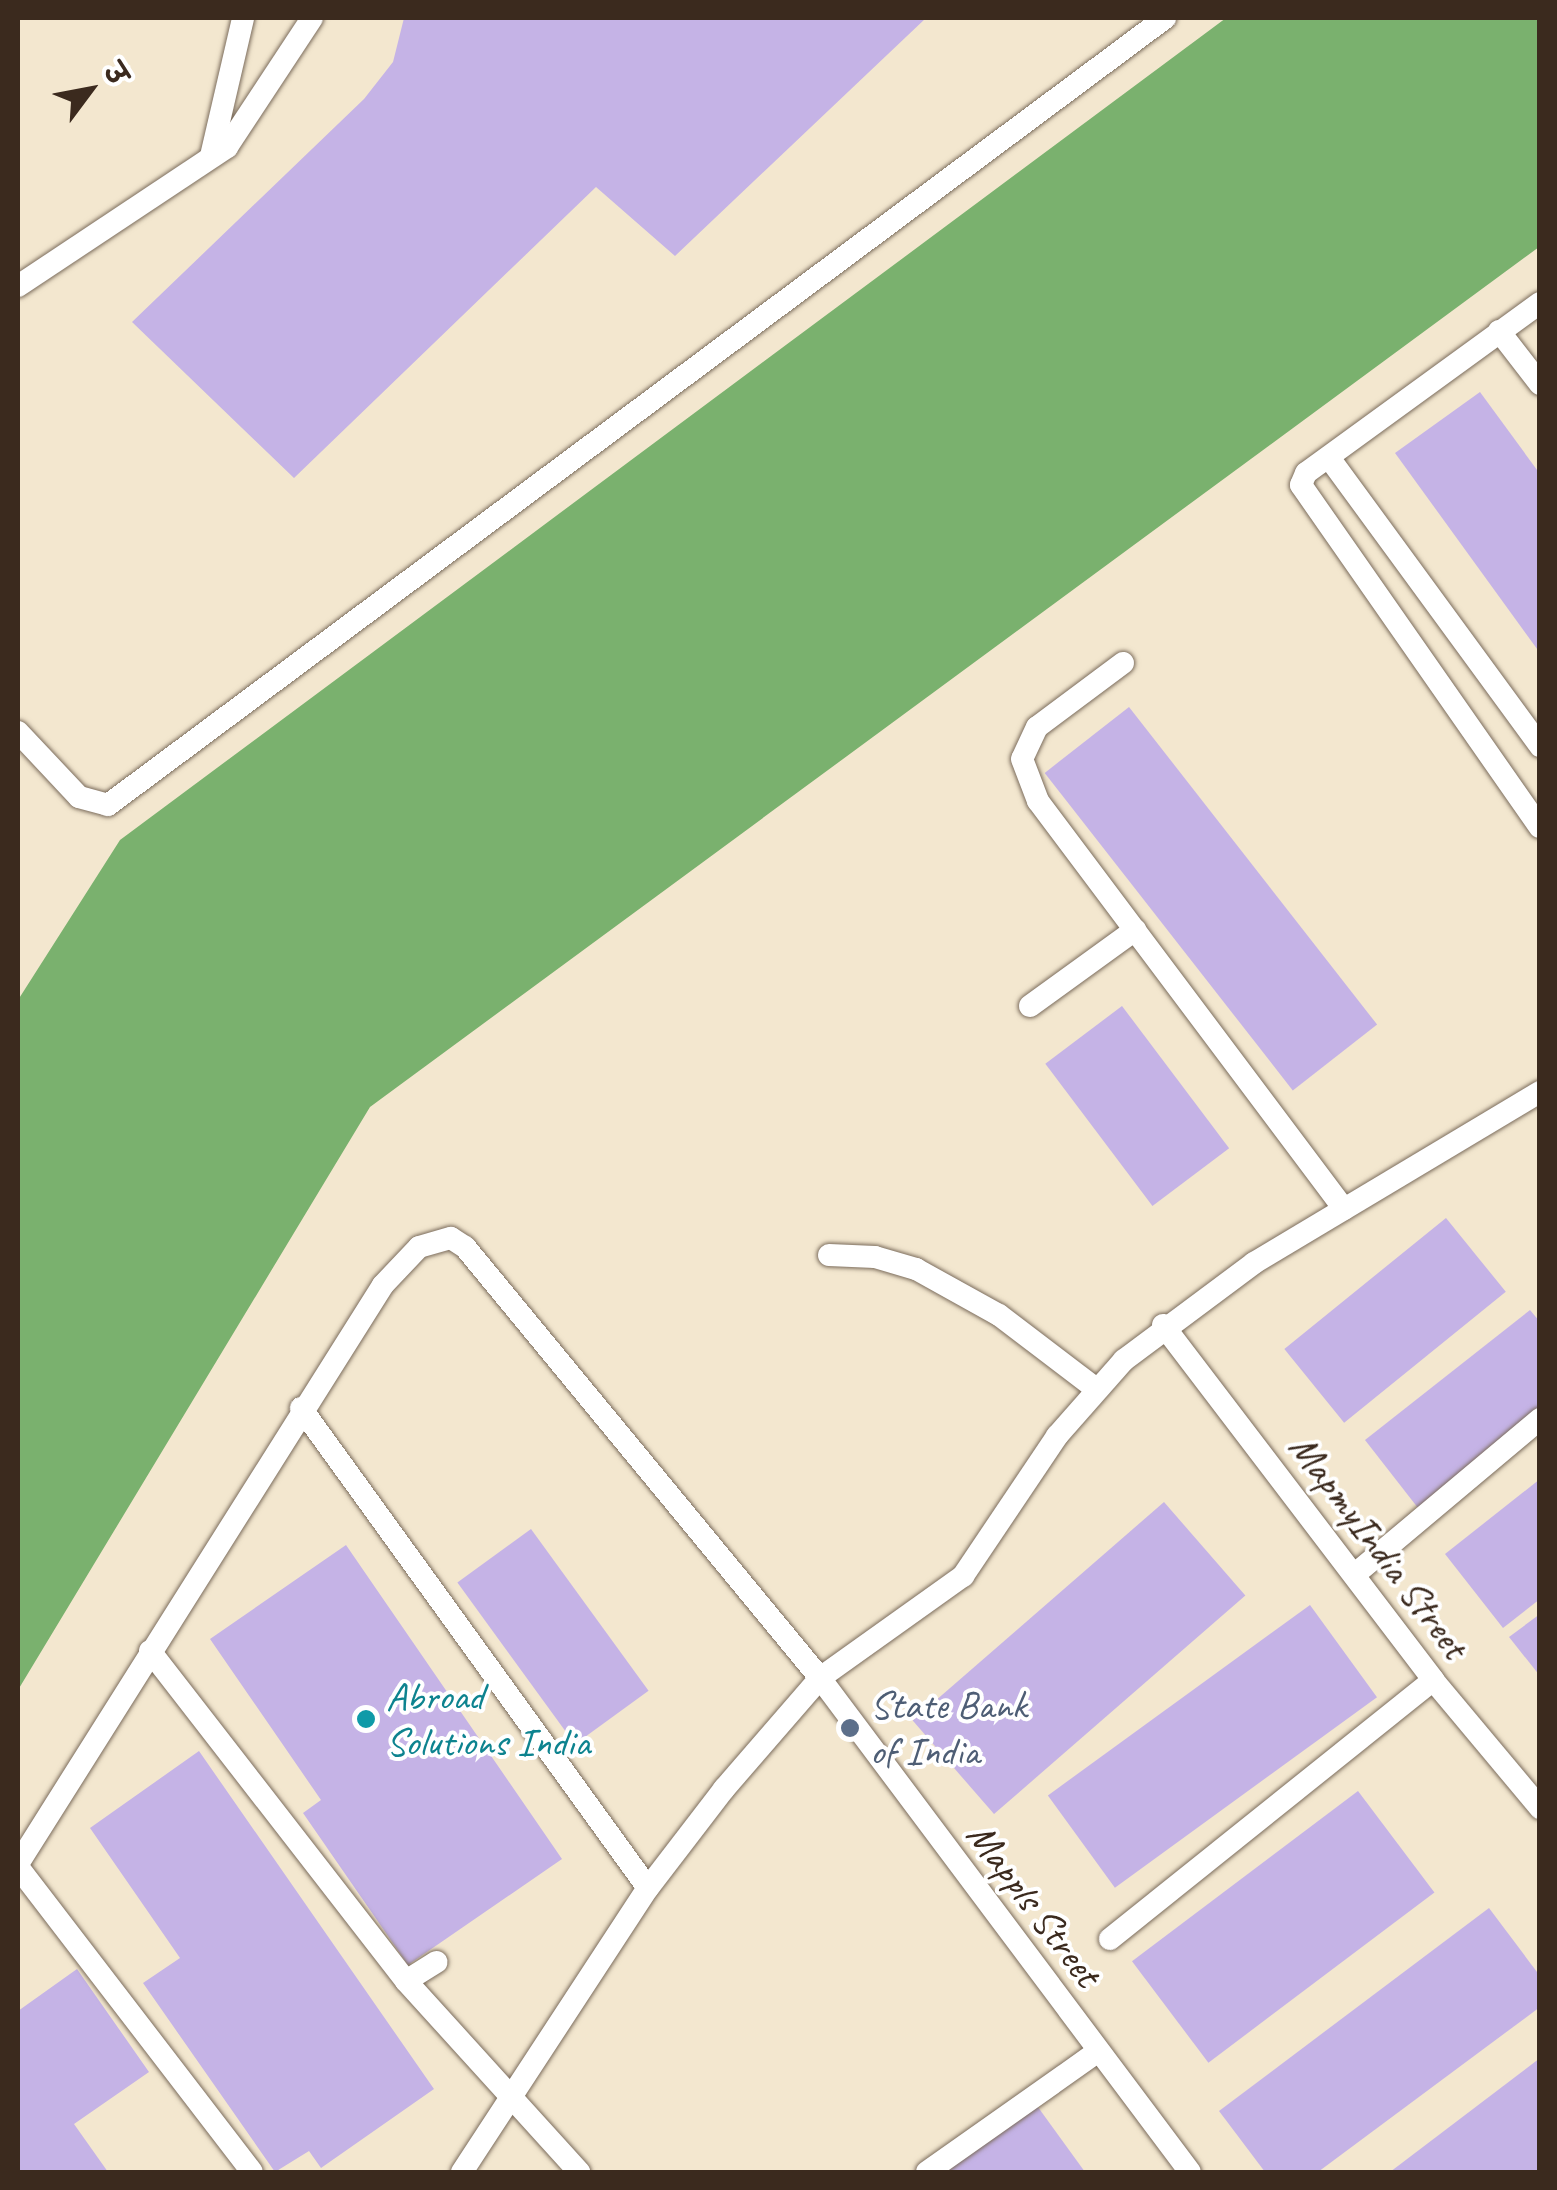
<!DOCTYPE html>
<html>
<head>
<meta charset="utf-8">
<style>
  body { margin:0 }
  #map { position:relative; width:1557px; height:2190px; overflow:hidden; background:#f3e7cf; font-family:Caveat,"Playpen Sans Deva",sans-serif }
  div>[style] { position:absolute }
  .forest>* { inset:0; background:#7ab16e }
  .building>* { inset:0; background:#c5b3e6; transform-origin:0 0 }
  .roads { filter:drop-shadow(0 0 2px #7b6c5c) drop-shadow(0 0 2px #7b6c5c) }
  .lane>* { height:22px; margin:-11px; padding:0 11px; transform-origin:11px; border-radius:11px; background:#fff }
  .dots>* { width:28px; height:28px; translate:-50% -50%; box-sizing:border-box; border:5px solid #fff; border-radius:50% }
  span { translate:-50% -50%; white-space:nowrap; text-align:center; line-height:1.15; -webkit-text-stroke:8px #fff; paint-order:stroke }
  .street-label { font-size:40px; color:#3b2a1e }
  .culture-label { font-size:40px; color:#0d838f }
  .left { translate:0 -50%; text-align:left }
  .service-label { font-size:40px; color:#4e5e75 }
  .frame { position:absolute; inset:0; border:20px solid #3b2a1e; pointer-events:none }
  .north { position:absolute; left:40px; top:40px; width:100px; height:100px; -webkit-text-stroke:8px #fff; paint-order:stroke; rotate:58deg; font-size:28px; font-weight:700; line-height:40px; text-align:center; color:#3b2a1e }
  .north::after { content:''; display:block; margin:auto; width:35px; height:45px; background:#3b2a1e; clip-path:polygon(50% 0,100% 100%,50% 72%,0 100%) }
</style>
</head>
<body>
<div id="map">
  <div class="forest">
    <i style="clip-path:polygon(1226px 18px,1539px 18px,1539px 247px,370px 1107px,18px 1690px,18px 1000px,120px 840px)"></i>
  </div>
  <div class="building">
    <i style="clip-path:polygon(404px 18px,926px 18px,675px 256px,596px 187px,294px 478px,132px 322px,364px 99px,393px 62px)"></i>
    <i style="clip-path:polygon(1480px 392px,1540px 474px,1540px 653px,1395px 453px)"></i>
    <i style="left:1129px;top:707px;width:403px;height:107px;rotate:52deg"></i>
    <i style="left:1122px;top:1006px;width:178px;height:96px;rotate:53deg"></i>
    <i style="left:1446px;top:1218px;width:95px;height:208px;rotate:51deg"></i>
    <i style="clip-path:polygon(1530px 1310px,1540px 1322px,1540px 1413px,1418px 1508px,1365px 1440px)"></i>
    <i style="clip-path:polygon(1540px 1479px,1540px 1599px,1503px 1628px,1445px 1554px)"></i>
    <i style="left:1164px;top:1502px;width:124px;height:333px;rotate:49deg"></i>
    <i style="left:531px;top:1529px;width:200px;height:91px;rotate:54deg"></i>
    <i style="clip-path:polygon(346px 1545px,562px 1859px,408px 1965px,303px 1813px,321px 1800px,210px 1639px)"></i>
    <i style="left:1310px;top:1605px;width:114px;height:324px;rotate:54deg"></i>
    <i style="clip-path:polygon(1540px 1614px,1540px 1676px,1509px 1637px)"></i>
    <i style="clip-path:polygon(199px 1751px,434px 2089px,321px 2168px,309px 2151px,275px 2172px,143px 1983px,180px 1958px,90px 1828px)"></i>
    <i style="left:1358px;top:1791px;width:127px;height:283px;rotate:53deg"></i>
    <i style="clip-path:polygon(1489px 1908px,1540px 1976px,1540px 2007px,1318px 2172px,1265px 2172px,1219px 2111px)"></i>
    <i style="clip-path:polygon(77px 1969px,149px 2072px,74px 2124px,108px 2172px,18px 2172px,18px 2011px)"></i>
    <i style="clip-path:polygon(1540px 2058px,1540px 2172px,1390px 2172px)"></i>
    <i style="clip-path:polygon(1035px 2103px,1085px 2172px,938px 2172px)"></i>
  </div>
  <div class="roads">
    <div class="lane">
      <i style="left:211px;top:156px;width:142px;rotate:-76.9deg"></i>
      <i style="left:18px;top:286px;width:251px;rotate:-33.6deg"></i>
      <i style="left:227px;top:147px;width:154px;rotate:-56.6deg"></i>
      <i style="left:1540px;top:303px;width:289px;rotate:144deg"></i>
      <i style="left:1306px;top:473px;width:13px;rotate:113deg"></i>
      <i style="left:1301px;top:485px;width:417px;rotate:55.1deg"></i>
      <i style="left:1499px;top:331px;width:67px;rotate:52.3deg"></i>
      <i style="left:1330px;top:459px;width:356px;rotate:53.8deg"></i>
      <i style="left:1123px;top:663px;width:107px;rotate:143.3deg"></i>
      <i style="left:1037px;top:727px;width:35px;rotate:115deg"></i>
      <i style="left:1022px;top:759px;width:45px;rotate:69.1deg"></i>
      <i style="left:1038px;top:801px;width:510px;rotate:53.13deg"></i>
      <i style="left:18px;top:732px;width:89px;rotate:46.8deg"></i>
      <i style="left:79px;top:797px;width:30px;rotate:15deg"></i>
      <i style="left:108px;top:805px;width:1318px;rotate:-36.67deg"></i>
      <i style="left:1030px;top:1006px;width:130px;rotate:-35.9deg"></i>
      <i style="left:829px;top:1255px;width:46px;rotate:2.5deg"></i>
      <i style="left:875px;top:1257px;width:43px;rotate:16.3deg"></i>
      <i style="left:916px;top:1269px;width:95px;rotate:29deg"></i>
      <i style="left:999px;top:1315px;width:122px;rotate:37.3deg"></i>
      <i style="left:1163px;top:1325px;width:446px;rotate:52.7deg"></i>
      <i style="left:1433px;top:1680px;width:167px;rotate:50.1deg"></i>
      <i style="left:301px;top:1408px;width:592px;rotate:54.14deg"></i>
      <i style="left:1354px;top:1575px;width:243px;rotate:-40deg"></i>
      <i style="left:150px;top:1651px;width:418px;rotate:52.2deg"></i>
      <i style="left:406px;top:1981px;width:258px;rotate:47.8deg"></i>
      <i style="left:18px;top:1864px;width:684px;rotate:-57.77deg"></i>
      <i style="left:383px;top:1285px;width:52px;rotate:-46.5deg"></i>
      <i style="left:419px;top:1247px;width:33px;rotate:-16deg"></i>
      <i style="left:451px;top:1238px;width:17px;rotate:33deg"></i>
      <i style="left:465px;top:1247px;width:558px;rotate:50.52deg"></i>
      <i style="left:820px;top:1678px;width:617px;rotate:53.17deg"></i>
      <i style="left:18px;top:1867px;width:384px;rotate:52.5deg"></i>
      <i style="left:1110px;top:1939px;width:414px;rotate:-38.7deg"></i>
      <i style="left:406px;top:1981px;width:36px;rotate:-32deg"></i>
      <i style="left:462px;top:2172px;width:339px;rotate:-56.8deg"></i>
      <i style="left:648px;top:1888px;width:125px;rotate:-52.5deg"></i>
      <i style="left:724px;top:1789px;width:147px;rotate:-49.1deg"></i>
      <i style="left:820px;top:1678px;width:176px;rotate:-35.5deg"></i>
      <i style="left:963px;top:1576px;width:169px;rotate:-56.1deg"></i>
      <i style="left:1057px;top:1436px;width:101px;rotate:-48.6deg"></i>
      <i style="left:1124px;top:1360px;width:162px;rotate:-36.7deg"></i>
      <i style="left:1254px;top:1263px;width:333px;rotate:-30.9deg"></i>
      <i style="left:927px;top:2172px;width:208px;rotate:-35.2deg"></i>
    </div>
  </div>
  <div class="dots">
    <i style="left:366px;top:1719px;background:#0f9aa8"></i>
    <i style="left:850px;top:1728px;background:#5c6f8a"></i>
  </div>
  <div class="street-label">
    <span style="left:1379px;top:1546px;rotate:53deg">MapmyIndia Street</span>
    <span style="left:1034px;top:1904px;rotate:53deg">Mappls Street</span>
  </div>
  <div class="culture-label">
    <span class="left" style="left:386px;top:1719px">Abroad<br>Solutions India</span>
  </div>
  <div class="service-label">
    <span class="left" style="left:870px;top:1728px">State Bank<br>of India</span>
  </div>
  <div class="frame"></div>
  <div class="north">उ</div>
</div>
</body>
</html>
